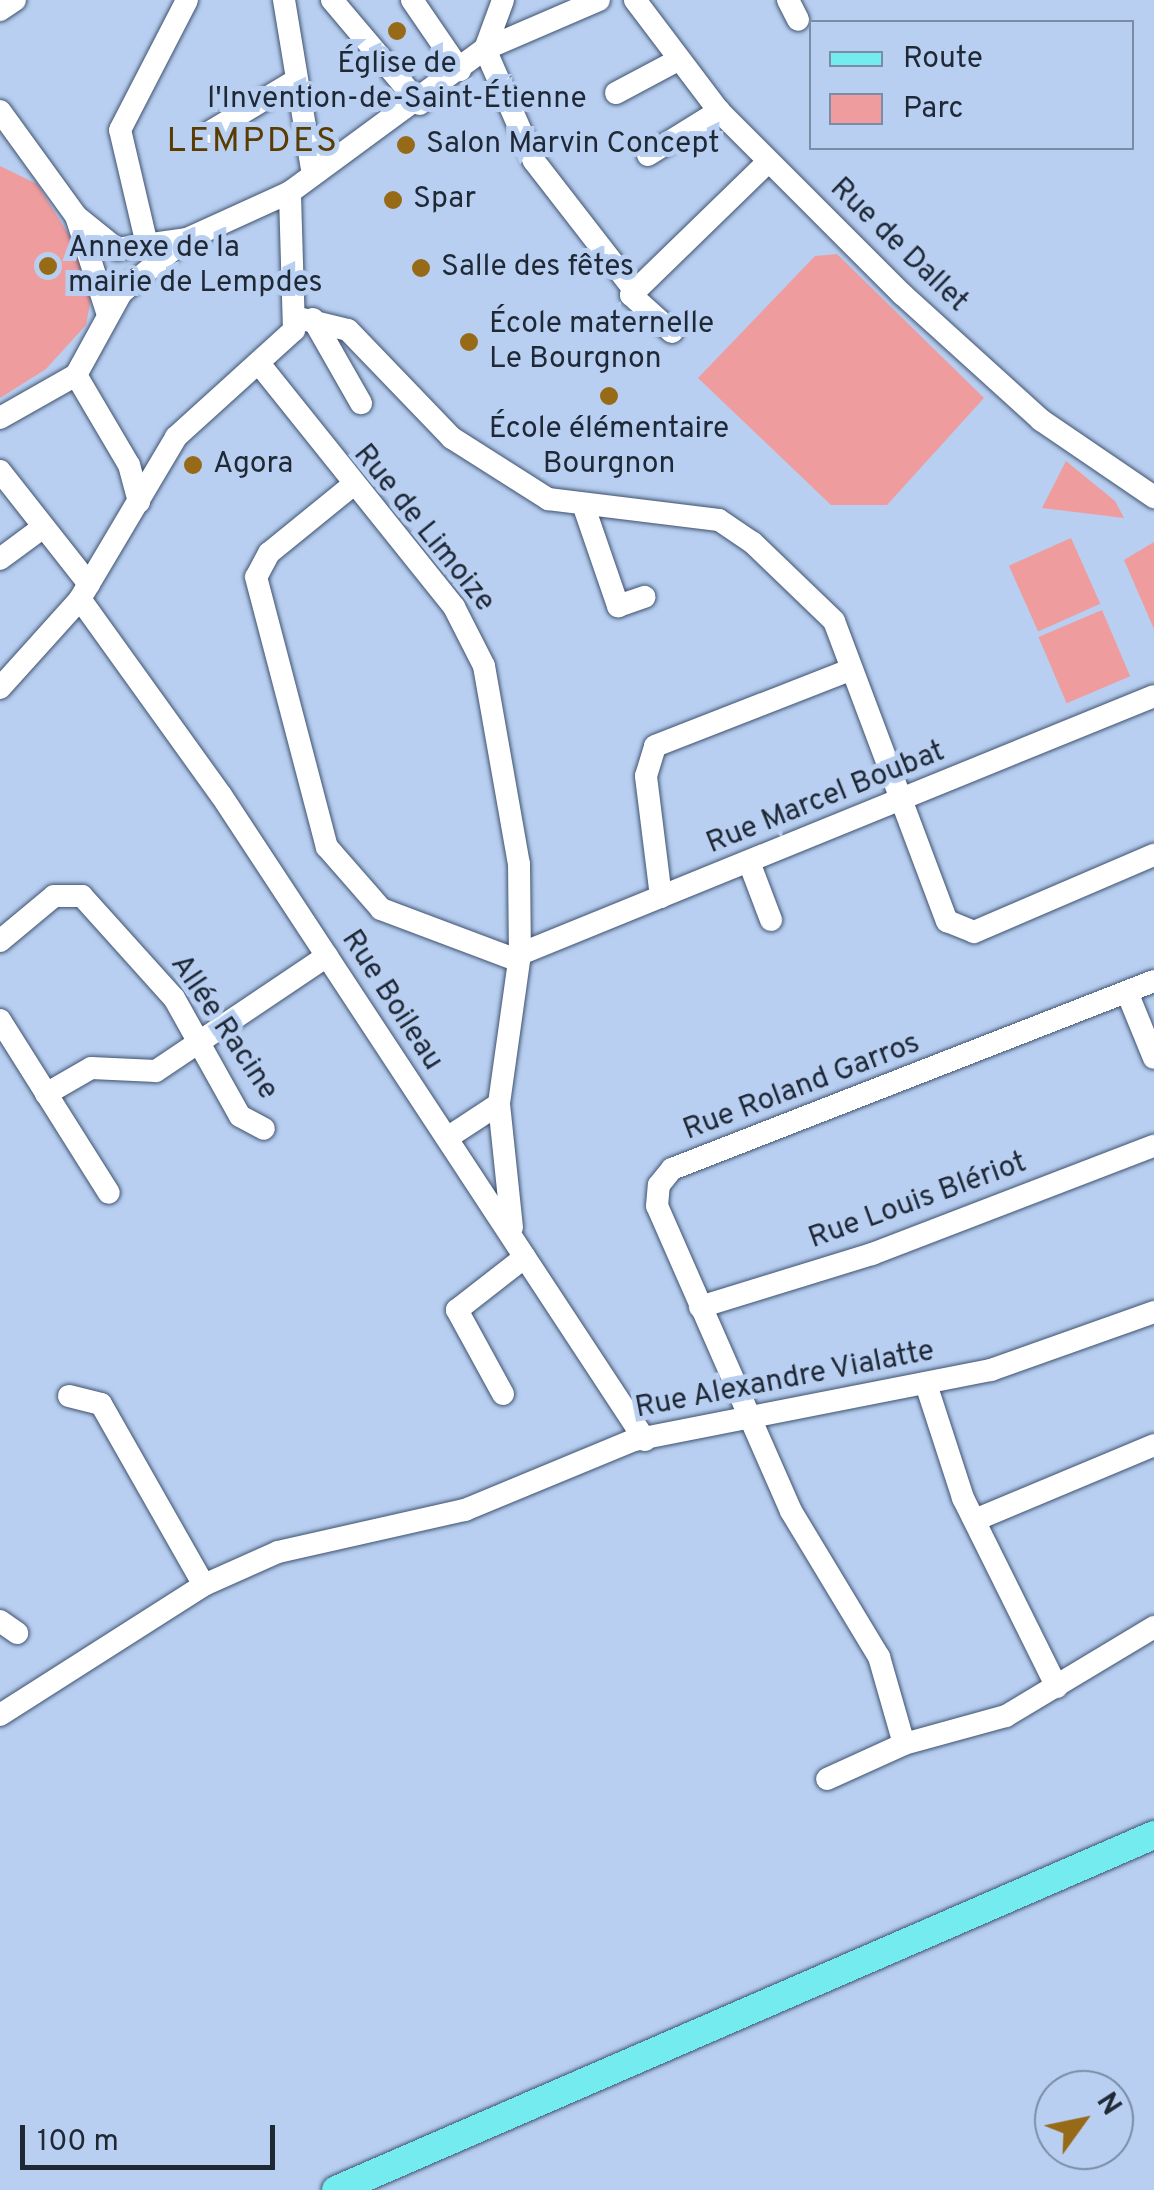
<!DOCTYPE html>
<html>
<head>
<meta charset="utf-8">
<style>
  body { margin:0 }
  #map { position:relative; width:1154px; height:2190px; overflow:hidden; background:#b8cff1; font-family:Overpass,sans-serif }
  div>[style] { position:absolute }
  .green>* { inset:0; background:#ef9c9e; transform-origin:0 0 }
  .roads { filter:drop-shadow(0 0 2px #3f526f) drop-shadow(0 0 2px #3f526f) }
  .minor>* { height:22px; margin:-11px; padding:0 11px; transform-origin:11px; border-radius:11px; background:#fff }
  .major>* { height:28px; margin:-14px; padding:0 14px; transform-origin:14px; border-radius:14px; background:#73ebef }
  .dots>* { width:28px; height:28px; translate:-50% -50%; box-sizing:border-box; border:5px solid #b8cff1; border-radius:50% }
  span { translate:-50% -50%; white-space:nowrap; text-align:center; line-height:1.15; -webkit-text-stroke:10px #b8cff1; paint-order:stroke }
  .poi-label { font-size:30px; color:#1f2835 }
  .left { translate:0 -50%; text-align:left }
  .street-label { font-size:30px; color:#1f2835 }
  .quarter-label { font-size:35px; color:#5a3c00; letter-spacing:2.5px }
  .legend { position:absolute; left:809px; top:20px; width:325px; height:130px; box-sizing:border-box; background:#b8cff1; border:2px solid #7b8ca6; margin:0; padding:12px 18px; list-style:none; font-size:30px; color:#1f2835 }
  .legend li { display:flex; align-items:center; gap:20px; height:50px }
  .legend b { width:50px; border:2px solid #7b8ca6 }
  .north { position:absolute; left:1034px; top:2070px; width:100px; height:100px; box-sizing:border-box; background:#b8cff1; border:2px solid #7b8ca6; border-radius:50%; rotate:57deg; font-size:28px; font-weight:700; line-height:40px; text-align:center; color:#1f2835 }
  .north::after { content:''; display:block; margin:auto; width:35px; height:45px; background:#966a17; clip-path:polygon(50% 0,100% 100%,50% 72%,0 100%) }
  .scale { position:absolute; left:20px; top:2125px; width:255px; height:45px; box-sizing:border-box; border:5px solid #1f2835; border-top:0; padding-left:12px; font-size:30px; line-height:35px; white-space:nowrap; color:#1f2835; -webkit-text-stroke:8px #b8cff1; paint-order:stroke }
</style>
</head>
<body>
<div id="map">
  <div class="green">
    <i style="clip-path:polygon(0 166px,37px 184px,71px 238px,91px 298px,86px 325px,46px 369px,0 398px)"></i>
    <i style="clip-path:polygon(837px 254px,984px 398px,887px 505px,831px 505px,698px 378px,815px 256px)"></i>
    <i style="clip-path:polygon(1066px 461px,1115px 501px,1124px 518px,1042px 508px)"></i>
    <i style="left:1071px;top:538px;width:72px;height:68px;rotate:66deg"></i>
    <i style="clip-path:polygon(1154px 542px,1154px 629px,1124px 560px)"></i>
    <i style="left:1102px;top:610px;width:72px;height:69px;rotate:67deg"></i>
  </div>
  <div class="roads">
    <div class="minor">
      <i style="left:284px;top:0;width:177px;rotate:80.6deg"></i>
      <i style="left:332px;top:0;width:136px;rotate:49.8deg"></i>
      <i style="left:412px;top:0;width:85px;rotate:55.6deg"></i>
      <i style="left:635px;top:0;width:139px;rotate:52.9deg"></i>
      <i style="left:719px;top:111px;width:259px;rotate:45deg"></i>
      <i style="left:902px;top:294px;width:188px;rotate:42.2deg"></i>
      <i style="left:1041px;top:420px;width:137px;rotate:34.3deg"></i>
      <i style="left:788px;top:0;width:22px;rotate:63deg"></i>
      <i style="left:0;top:10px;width:18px;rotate:-34deg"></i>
      <i style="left:485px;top:49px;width:122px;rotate:66.4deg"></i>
      <i style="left:534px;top:161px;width:165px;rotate:52.2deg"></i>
      <i style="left:485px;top:49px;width:52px;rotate:-69.8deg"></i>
      <i style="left:616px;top:93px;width:70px;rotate:-28deg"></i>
      <i style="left:0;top:111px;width:130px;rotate:54.1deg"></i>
      <i style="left:76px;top:216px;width:101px;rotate:72.1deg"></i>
      <i style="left:210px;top:132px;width:99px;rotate:-31deg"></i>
      <i style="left:648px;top:155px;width:84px;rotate:-31.8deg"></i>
      <i style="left:76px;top:216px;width:53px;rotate:38.8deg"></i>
      <i style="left:117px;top:249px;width:71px;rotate:-8.1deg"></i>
      <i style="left:187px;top:239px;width:113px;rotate:-24.5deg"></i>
      <i style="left:290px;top:192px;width:242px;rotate:-36.3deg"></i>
      <i style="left:485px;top:49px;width:124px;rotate:-23.3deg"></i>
      <i style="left:148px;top:249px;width:122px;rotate:-103.2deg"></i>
      <i style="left:120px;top:130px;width:146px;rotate:-62.7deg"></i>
      <i style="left:298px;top:318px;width:51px;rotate:13.5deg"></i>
      <i style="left:348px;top:330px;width:150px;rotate:46.1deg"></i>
      <i style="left:452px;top:438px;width:114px;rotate:32.4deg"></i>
      <i style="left:548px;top:499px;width:172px;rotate:7deg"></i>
      <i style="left:719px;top:520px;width:41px;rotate:34.1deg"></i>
      <i style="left:753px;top:543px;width:112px;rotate:43.9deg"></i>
      <i style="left:834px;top:621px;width:321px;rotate:69.4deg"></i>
      <i style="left:947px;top:921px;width:29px;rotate:22deg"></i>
      <i style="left:974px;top:932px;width:196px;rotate:-23.2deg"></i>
      <i style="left:313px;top:319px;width:97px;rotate:60.3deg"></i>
      <i style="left:672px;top:332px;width:55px;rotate:-137.9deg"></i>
      <i style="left:631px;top:295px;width:191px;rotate:-44.2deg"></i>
      <i style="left:261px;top:366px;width:309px;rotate:51.3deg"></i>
      <i style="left:454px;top:607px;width:66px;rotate:63deg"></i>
      <i style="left:484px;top:666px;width:201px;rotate:80deg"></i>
      <i style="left:519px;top:864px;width:90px;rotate:89.4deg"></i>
      <i style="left:520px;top:954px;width:151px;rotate:98deg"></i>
      <i style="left:499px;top:1104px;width:124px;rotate:84deg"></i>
      <i style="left:0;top:418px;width:87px;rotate:-29.5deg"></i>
      <i style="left:0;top:471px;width:144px;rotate:51.8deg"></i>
      <i style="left:354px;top:484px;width:109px;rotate:140.9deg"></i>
      <i style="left:269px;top:553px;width:27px;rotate:118deg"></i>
      <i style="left:256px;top:577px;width:279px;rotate:75.3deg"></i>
      <i style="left:327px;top:847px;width:82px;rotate:48.9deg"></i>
      <i style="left:381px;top:909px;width:147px;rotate:20.6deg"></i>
      <i style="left:139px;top:502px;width:38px;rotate:-105deg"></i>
      <i style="left:129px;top:465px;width:104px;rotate:-120.5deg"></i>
      <i style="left:76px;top:375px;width:94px;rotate:-61.2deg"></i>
      <i style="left:121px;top:293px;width:72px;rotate:-39.9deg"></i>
      <i style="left:585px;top:510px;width:102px;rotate:71deg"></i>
      <i style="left:618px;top:606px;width:28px;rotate:-19deg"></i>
      <i style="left:0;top:559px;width:52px;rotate:-36.4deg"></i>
      <i style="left:80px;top:599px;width:241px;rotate:54.3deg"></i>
      <i style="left:221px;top:795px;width:772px;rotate:56.68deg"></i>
      <i style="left:0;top:688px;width:120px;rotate:-48deg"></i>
      <i style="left:80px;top:599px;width:188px;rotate:-59.3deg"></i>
      <i style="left:176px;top:437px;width:159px;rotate:-42.2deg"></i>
      <i style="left:294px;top:330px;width:138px;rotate:-91.7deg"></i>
      <i style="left:749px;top:862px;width:62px;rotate:69.2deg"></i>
      <i style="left:661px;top:897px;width:122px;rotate:-97.1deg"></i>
      <i style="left:646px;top:776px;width:31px;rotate:-73deg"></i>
      <i style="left:655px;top:746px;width:209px;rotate:-21.3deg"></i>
      <i style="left:0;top:941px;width:70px;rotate:-39.8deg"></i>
      <i style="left:54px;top:896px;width:28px"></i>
      <i style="left:82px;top:896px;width:137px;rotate:48deg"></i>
      <i style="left:174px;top:998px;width:135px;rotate:60.8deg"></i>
      <i style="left:240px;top:1116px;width:27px;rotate:28deg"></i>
      <i style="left:520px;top:954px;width:684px;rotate:-22.14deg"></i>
      <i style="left:1127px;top:992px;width:71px;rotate:67.8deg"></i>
      <i style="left:0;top:1020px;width:204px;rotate:57.8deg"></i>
      <i style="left:46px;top:1094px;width:52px;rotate:-30deg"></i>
      <i style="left:91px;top:1068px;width:65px;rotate:2.6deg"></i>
      <i style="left:156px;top:1071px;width:206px;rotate:-33.9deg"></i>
      <i style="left:447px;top:1138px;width:62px;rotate:-33.2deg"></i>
      <i style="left:700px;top:1307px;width:180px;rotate:-17.1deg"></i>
      <i style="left:872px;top:1254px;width:302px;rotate:-21deg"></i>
      <i style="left:926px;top:1384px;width:120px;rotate:72deg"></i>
      <i style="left:963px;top:1498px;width:211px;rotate:63.6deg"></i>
      <i style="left:503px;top:1394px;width:96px;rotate:-118.7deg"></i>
      <i style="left:457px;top:1310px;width:86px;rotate:-37.9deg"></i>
      <i style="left:69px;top:1396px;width:33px;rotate:14deg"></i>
      <i style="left:101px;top:1404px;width:208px;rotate:60.4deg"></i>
      <i style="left:975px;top:1520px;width:194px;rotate:-22.7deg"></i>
      <i style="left:0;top:1621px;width:21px;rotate:35deg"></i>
      <i style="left:0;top:1715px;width:242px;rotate:-32.5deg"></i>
      <i style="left:204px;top:1585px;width:81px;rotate:-24deg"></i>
      <i style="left:278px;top:1552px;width:192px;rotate:-12.7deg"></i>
      <i style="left:465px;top:1510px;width:183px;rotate:-22.5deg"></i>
      <i style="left:634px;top:1440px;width:364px;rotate:-11.1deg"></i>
      <i style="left:991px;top:1370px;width:173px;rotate:-19.6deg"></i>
      <i style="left:904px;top:1744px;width:91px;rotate:-106deg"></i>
      <i style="left:879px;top:1657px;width:170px;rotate:-121.1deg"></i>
      <i style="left:791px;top:1511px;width:333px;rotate:-113.7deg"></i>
      <i style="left:657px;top:1206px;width:21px;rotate:-85deg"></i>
      <i style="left:659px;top:1185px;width:21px;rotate:-51deg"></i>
      <i style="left:672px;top:1169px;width:517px;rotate:-21.31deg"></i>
      <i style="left:827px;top:1779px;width:85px;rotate:-24.4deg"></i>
      <i style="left:904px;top:1744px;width:106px;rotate:-15.4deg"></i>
      <i style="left:1006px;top:1716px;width:173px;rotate:-31deg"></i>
    </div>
    <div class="major">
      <i style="left:336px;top:2190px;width:892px;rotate:-23.46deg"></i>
    </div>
  </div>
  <div class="dots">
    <i style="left:397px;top:31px;background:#966a17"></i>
    <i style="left:406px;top:145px;background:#966a17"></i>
    <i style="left:393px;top:200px;background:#966a17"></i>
    <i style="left:48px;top:266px;background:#966a17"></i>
    <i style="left:421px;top:268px;background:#966a17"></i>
    <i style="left:469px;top:342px;background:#966a17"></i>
    <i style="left:609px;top:396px;background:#966a17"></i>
    <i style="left:193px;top:465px;background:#966a17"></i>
  </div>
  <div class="poi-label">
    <span style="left:397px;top:82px">Église de<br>l'Invention-de-Saint-Étienne</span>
    <span class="left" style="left:426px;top:145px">Salon Marvin Concept</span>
    <span class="left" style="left:413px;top:200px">Spar</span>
    <span class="left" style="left:68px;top:266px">Annexe de la<br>mairie de Lempdes</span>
    <span class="left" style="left:441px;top:268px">Salle des fêtes</span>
    <span class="left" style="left:489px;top:342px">École maternelle<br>Le Bourgnon</span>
    <span style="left:609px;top:447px">École élémentaire<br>Bourgnon</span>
    <span class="left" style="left:213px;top:465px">Agora</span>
  </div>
  <div class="street-label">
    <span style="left:898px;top:246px;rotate:44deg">Rue de Dallet</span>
    <span style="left:423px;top:529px;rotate:51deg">Rue de Limoize</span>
    <span style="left:826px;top:799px;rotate:-22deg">Rue Marcel Boubat</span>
    <span style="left:391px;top:1001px;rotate:57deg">Rue Boileau</span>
    <span style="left:223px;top:1028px;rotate:56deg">Allée Racine</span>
    <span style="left:802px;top:1088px;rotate:-21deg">Rue Roland Garros</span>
    <span style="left:918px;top:1202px;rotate:-20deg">Rue Louis Blériot</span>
    <span style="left:785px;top:1381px;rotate:-11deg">Rue Alexandre Vialatte</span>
  </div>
  <div class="quarter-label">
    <span style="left:253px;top:142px">LEMPDES</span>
  </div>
  <ul class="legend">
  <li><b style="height:12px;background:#73ebef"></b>Route</li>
  <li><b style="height:28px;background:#ef9c9e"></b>Parc</li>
  </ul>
  <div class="north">N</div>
  <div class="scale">100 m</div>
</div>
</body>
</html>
